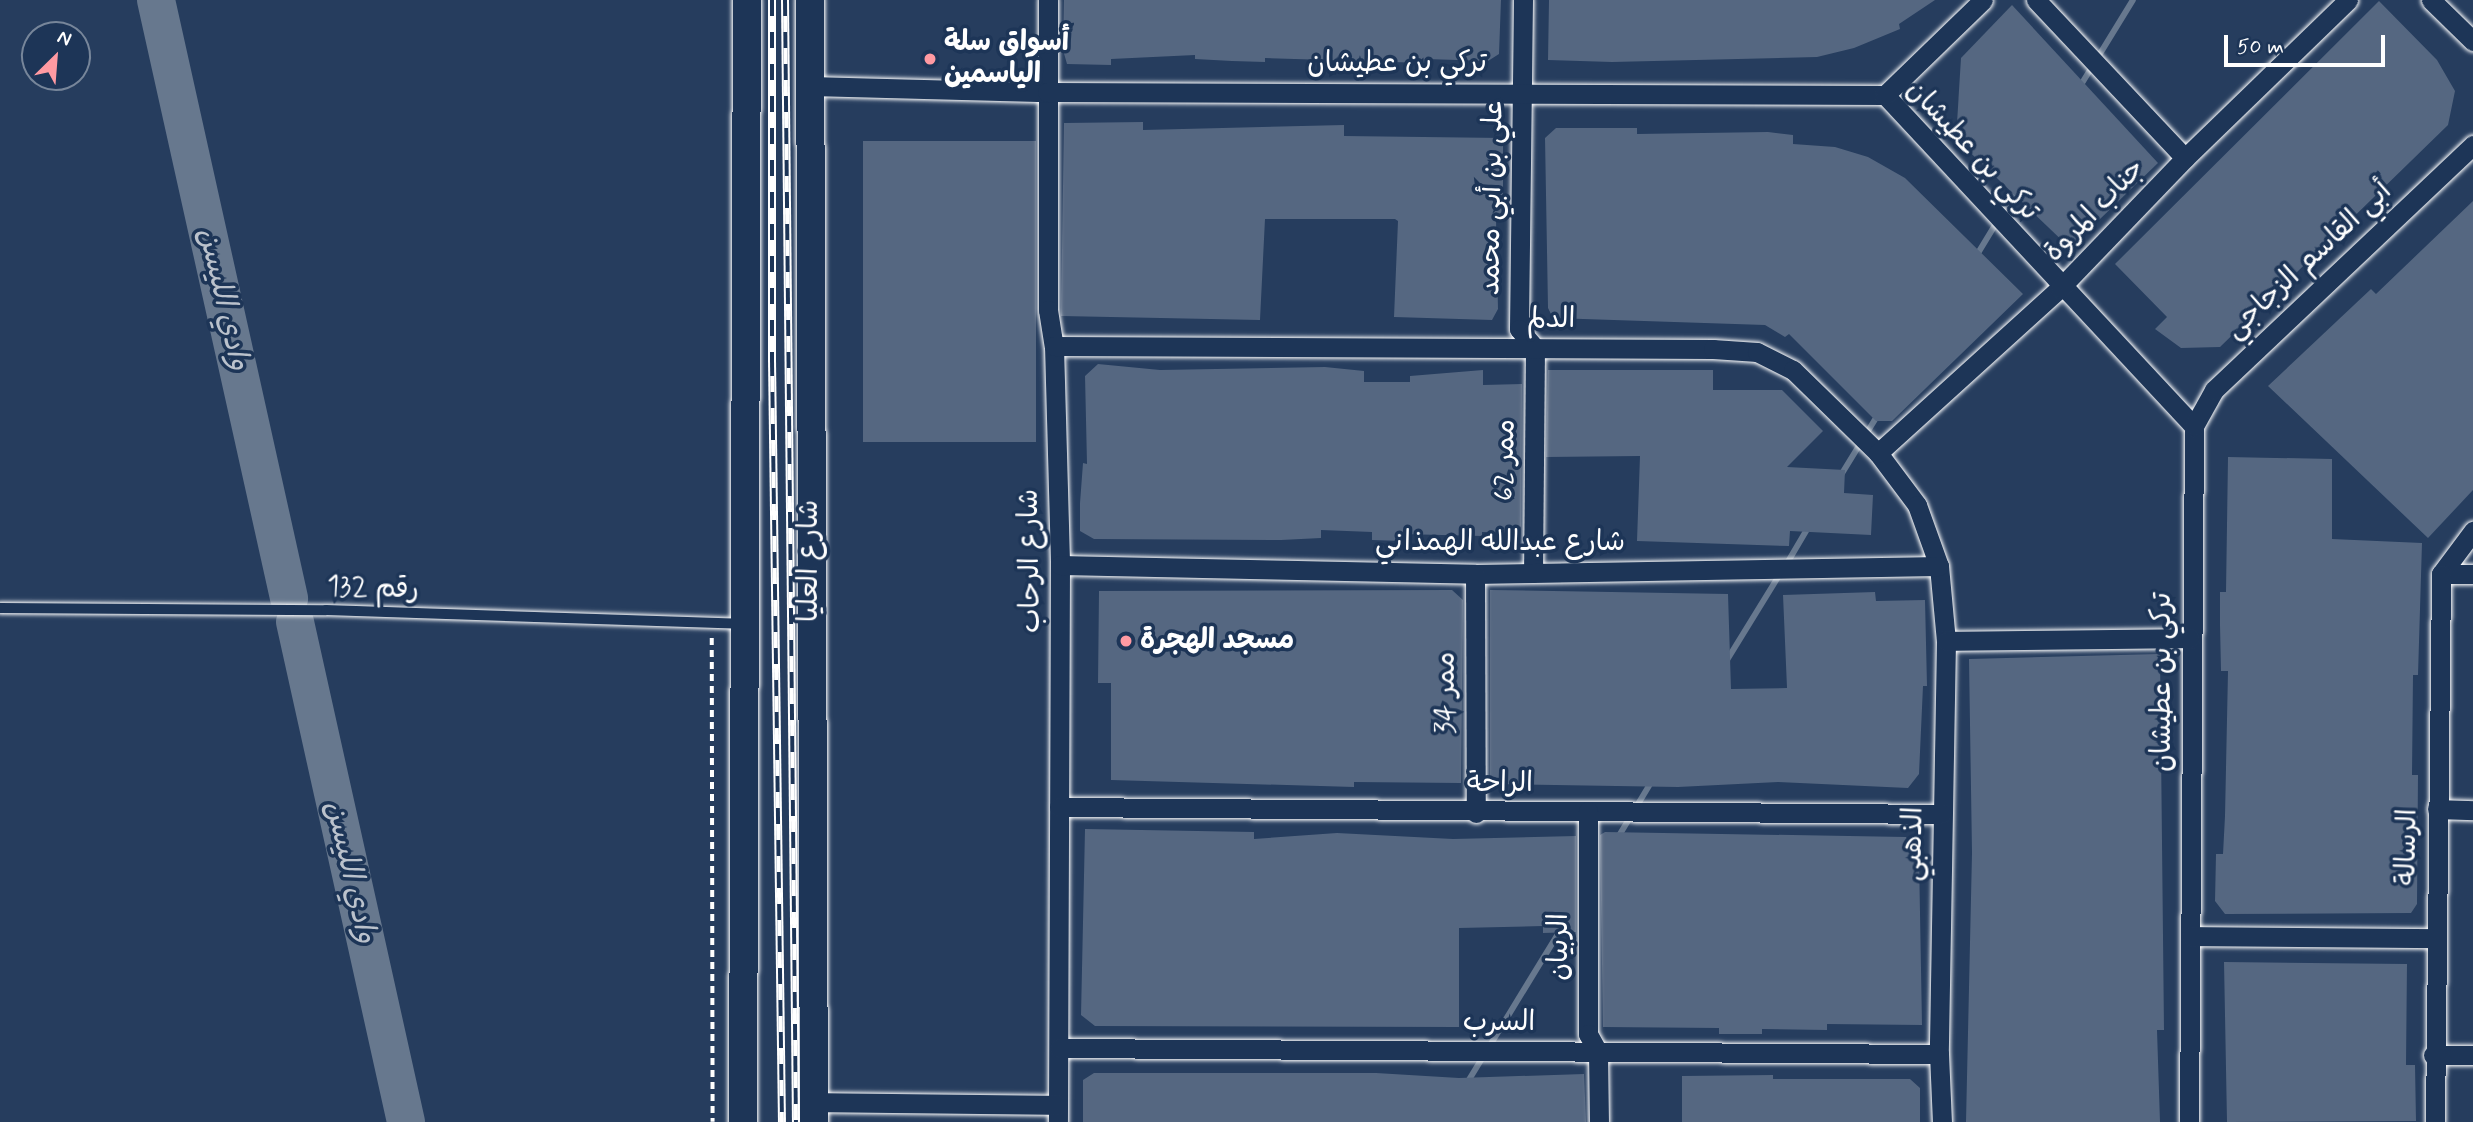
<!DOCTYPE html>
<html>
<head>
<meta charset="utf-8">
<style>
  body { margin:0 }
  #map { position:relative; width:2473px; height:1122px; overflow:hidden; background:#263d5e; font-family:Mynerve,"Playpen Sans Arabic",sans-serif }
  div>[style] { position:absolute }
  .stream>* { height:6px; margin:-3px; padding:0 3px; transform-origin:3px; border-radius:3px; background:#67788e }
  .river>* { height:38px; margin:-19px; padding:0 19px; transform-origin:19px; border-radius:19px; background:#67788e }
  .building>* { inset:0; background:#556781; transform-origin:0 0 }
  .path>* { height:3.5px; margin-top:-1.75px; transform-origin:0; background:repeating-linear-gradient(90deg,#fff 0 7px,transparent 0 12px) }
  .roads { filter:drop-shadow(0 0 2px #fff) drop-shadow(0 0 2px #fff) }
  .service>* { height:10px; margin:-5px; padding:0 5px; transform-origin:5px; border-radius:5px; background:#1d3557 }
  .minor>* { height:19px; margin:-9.5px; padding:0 9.5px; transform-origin:9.5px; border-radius:9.5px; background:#1d3557 }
  .secondary>* { height:28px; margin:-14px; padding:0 14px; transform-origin:14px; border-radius:14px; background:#1d3557 }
  .rail>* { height:8px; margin-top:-4px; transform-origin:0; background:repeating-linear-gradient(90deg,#1d3557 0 16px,#fff 0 32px); box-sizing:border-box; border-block:2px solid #fff }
  .dots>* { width:19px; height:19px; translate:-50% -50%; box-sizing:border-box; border:4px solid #1d3557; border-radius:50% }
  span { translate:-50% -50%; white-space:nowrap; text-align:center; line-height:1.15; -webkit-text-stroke:7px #1d3557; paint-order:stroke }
  .poi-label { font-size:28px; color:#fff; font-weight:700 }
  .left { translate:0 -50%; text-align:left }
  .street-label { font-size:28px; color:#fff }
  .water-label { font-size:30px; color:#bbc2cc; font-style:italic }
  .north { position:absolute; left:21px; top:21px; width:70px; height:70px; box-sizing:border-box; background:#1d3557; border:2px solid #77869a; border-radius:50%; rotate:25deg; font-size:19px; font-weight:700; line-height:28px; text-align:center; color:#fff }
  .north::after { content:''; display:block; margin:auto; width:24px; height:32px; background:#ff9aa2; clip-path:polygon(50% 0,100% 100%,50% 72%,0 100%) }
  .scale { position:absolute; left:2224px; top:35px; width:161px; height:32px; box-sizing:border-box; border:4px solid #fff; border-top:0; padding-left:9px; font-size:21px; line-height:24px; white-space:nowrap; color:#fff; -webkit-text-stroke:5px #1d3557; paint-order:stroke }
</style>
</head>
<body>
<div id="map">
  <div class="stream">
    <i style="left:2079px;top:88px;width:103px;rotate:-58.5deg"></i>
    <i style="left:1975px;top:258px;width:81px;rotate:-58.7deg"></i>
    <i style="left:1841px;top:475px;width:73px;rotate:-58.5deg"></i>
    <i style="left:1786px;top:565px;width:45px;rotate:-59.5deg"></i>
    <i style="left:1727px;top:660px;width:101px;rotate:-58.4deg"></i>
    <i style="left:1617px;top:839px;width:70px;rotate:-59deg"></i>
    <i style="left:1467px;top:1083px;width:184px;rotate:-58.6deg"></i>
  </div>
  <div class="river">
    <i style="left:156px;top:0;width:613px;rotate:77.46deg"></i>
    <i style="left:295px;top:622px;width:512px;rotate:77.48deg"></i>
  </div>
  <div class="building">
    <i style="clip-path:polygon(1064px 0,1501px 0,1499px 54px,1488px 61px,1426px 59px,1426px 63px,1265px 58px,1265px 62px,1232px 61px,1195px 59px,1195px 55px,1111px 59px,1111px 65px,1067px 64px,1063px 50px)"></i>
    <i style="clip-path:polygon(1549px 0,1935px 0,1899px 24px,1900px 29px,1854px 48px,1817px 57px,1612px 62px,1548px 60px)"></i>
    <i style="clip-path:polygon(2379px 1px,2437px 60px,2455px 91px,2448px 125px,2220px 347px,2181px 348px,2155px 329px,2167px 317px,2115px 264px)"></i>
    <i style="clip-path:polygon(2012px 5px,2158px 163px,2070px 248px,1956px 139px,1961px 58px)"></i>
    <i style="clip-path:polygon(1143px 122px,1143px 130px,1344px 125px,1344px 136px,1503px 138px,1503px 220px,1496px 219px,1498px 309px,1492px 320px,1394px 317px,1398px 221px,1395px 219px,1265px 219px,1260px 320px,1061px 316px,1064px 123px)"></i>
    <i style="clip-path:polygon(1556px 128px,1637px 128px,1637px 134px,1768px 132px,1793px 135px,1793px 144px,1835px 147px,1868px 157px,1905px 178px,2023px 294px,1892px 421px,1876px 421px,1789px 334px,1785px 337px,1765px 325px,1553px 318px,1548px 308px,1545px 138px)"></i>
    <i style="left:863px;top:141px;width:173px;height:301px"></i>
    <i style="clip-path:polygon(2473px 201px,2473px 490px,2428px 538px,2268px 386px,2371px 289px,2376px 294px)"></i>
    <i style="clip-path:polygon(1098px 364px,1160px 370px,1325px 367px,1364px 371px,1364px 382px,1410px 382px,1410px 376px,1483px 370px,1483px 385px,1522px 384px,1521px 526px,1516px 533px,1482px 532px,1482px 536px,1402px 534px,1402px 541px,1372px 540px,1372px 532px,1321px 530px,1321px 538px,1281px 540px,1094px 539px,1080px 531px,1080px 503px,1083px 463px,1087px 464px,1085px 376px)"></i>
    <i style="clip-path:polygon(1548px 370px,1713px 370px,1713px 390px,1782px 390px,1823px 431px,1787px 467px,1845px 470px,1844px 493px,1873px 495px,1871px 535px,1790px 531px,1789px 546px,1637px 541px,1640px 456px,1546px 457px)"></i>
    <i style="clip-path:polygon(2228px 457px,2332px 459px,2332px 539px,2422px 543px,2418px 675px,2413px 675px,2412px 775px,2418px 775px,2417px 904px,2411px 913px,2225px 914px,2215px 901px,2216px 854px,2223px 854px,2225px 816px,2228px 671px,2221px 671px,2220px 625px,2220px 592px,2226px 592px)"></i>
    <i style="clip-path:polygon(1452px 590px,1463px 600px,1461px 783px,1354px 782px,1354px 787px,1111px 780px,1111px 683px,1098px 683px,1099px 591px)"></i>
    <i style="clip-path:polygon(1490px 590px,1728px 594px,1731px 689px,1787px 688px,1783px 595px,1875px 592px,1876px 601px,1925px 600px,1927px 686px,1923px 686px,1919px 774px,1908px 788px,1778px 782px,1678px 787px,1490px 784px)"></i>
    <i style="clip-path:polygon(2160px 654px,2164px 1030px,2157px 1030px,2160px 1122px,1966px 1122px,1972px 853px,1969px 659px)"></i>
    <i style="clip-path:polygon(1085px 829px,1254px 832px,1254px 839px,1337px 833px,1453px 839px,1576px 836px,1576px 932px,1543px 933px,1543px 926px,1459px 928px,1459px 1027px,1095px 1026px,1081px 1015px)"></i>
    <i style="clip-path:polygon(1605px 832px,1906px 837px,1919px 857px,1922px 1025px,1827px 1024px,1827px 1030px,1762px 1029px,1762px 1034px,1719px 1034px,1719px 1028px,1603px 1027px,1600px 835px)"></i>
    <i style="clip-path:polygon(2224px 962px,2407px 964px,2406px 1065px,2415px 1065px,2416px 1121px,2227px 1122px)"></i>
    <i style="clip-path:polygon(1094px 1073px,1376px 1073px,1459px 1078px,1584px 1074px,1586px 1122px,1083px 1122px,1083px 1080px)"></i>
    <i style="clip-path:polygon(1773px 1075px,1773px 1079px,1910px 1079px,1920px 1088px,1920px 1122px,1682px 1122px,1682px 1076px)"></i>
  </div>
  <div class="path">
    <i style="left:712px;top:638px;width:484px;rotate:89.9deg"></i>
  </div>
  <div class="roads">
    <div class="service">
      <i style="left:0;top:608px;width:326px;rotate:0.4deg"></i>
      <i style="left:326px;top:610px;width:415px;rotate:1.9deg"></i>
    </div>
    <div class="minor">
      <i style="left:1048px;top:0;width:310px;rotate:90deg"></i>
      <i style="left:1048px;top:310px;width:36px;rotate:81deg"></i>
      <i style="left:1054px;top:346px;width:219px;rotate:88.4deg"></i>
      <i style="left:1060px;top:565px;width:557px;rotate:90.21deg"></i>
      <i style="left:1523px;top:0;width:329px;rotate:90.7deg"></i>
      <i style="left:1519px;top:329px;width:25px;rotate:50deg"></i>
      <i style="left:1535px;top:348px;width:225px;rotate:90.5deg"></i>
      <i style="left:2036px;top:0;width:217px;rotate:46.7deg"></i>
      <i style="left:2431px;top:0;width:59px;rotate:44.3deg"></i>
      <i style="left:810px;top:86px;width:237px;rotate:1.5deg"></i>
      <i style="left:1047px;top:92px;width:838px;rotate:0.21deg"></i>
      <i style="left:1885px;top:95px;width:453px;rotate:47deg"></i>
      <i style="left:2194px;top:426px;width:696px;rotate:90.41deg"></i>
      <i style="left:1885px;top:95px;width:136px;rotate:-44.1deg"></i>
      <i style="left:1054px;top:346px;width:659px;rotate:0.26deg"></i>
      <i style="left:1713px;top:349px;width:44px;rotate:3.9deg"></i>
      <i style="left:1757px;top:352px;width:40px;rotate:26.6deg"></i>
      <i style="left:1793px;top:370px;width:119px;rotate:44.3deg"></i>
      <i style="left:1878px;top:453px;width:65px;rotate:53.1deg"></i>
      <i style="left:1917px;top:505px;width:65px;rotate:70.2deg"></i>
      <i style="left:1939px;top:566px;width:75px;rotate:84.7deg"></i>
      <i style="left:1946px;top:641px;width:413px;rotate:91deg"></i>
      <i style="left:1939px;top:1054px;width:68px;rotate:87.5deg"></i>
      <i style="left:2194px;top:426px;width:41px;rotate:-60.9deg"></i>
      <i style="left:2214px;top:390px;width:357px;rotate:-43.4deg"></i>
      <i style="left:1878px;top:453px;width:246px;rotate:-42.2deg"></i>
      <i style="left:2060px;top:288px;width:180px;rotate:-46.1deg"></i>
      <i style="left:2185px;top:158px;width:227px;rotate:-44.1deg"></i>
      <i style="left:1060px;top:565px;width:415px;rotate:1.2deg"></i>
      <i style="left:1475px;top:574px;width:464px;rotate:-1deg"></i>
      <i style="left:1475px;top:574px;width:239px;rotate:89.8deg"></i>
      <i style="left:2441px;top:574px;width:54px;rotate:-53.3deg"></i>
      <i style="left:2441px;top:574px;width:32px"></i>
      <i style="left:1946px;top:641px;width:244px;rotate:-0.7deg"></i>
      <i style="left:1059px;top:807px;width:883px;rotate:0.45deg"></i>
      <i style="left:2437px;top:809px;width:36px;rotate:2deg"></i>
      <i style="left:1588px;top:811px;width:223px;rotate:90deg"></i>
      <i style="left:1588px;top:1034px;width:21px;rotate:61deg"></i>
      <i style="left:1598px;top:1052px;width:70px;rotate:89.2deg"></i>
      <i style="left:2191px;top:936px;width:243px;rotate:0.5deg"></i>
      <i style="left:1059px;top:1048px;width:880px;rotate:0.39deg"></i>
      <i style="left:2433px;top:1055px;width:40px"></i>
      <i style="left:814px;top:1102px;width:244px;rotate:0.7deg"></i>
      <i style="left:2435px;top:1122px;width:548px;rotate:-89.37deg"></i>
    </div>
    <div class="secondary">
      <i style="left:810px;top:0;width:1122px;rotate:89.8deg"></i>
      <i style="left:743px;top:1122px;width:1122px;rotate:-89.8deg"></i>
    </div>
  </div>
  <div class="rail">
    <i style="left:772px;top:0;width:360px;rotate:90deg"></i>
    <i style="left:772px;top:360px;width:762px;rotate:89.25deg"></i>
    <i style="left:785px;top:0;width:1122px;rotate:89.44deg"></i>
  </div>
  <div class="dots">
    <i style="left:930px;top:59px;background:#ff9aa2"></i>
    <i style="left:1126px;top:641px;background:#ff9aa2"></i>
  </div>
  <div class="poi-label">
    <span class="left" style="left:944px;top:59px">أسواق سلة<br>الياسمين</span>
    <span class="left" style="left:1140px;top:641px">مسجد الهجرة</span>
  </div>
  <div class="street-label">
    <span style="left:1397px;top:64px">تركي بن عطيشان</span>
    <span style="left:1972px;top:151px;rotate:47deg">تركي بن عطيشان</span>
    <span style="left:1493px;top:198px;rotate:-89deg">علي بن أبي محمد</span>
    <span style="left:2095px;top:211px;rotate:-46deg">جناب المروة</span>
    <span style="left:2309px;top:261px;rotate:-43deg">أبي القاسم الزجاجي</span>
    <span style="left:1551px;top:320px">الدلم</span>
    <span style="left:1506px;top:460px;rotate:-89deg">ممر 62</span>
    <span style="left:1500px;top:543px">شارع عبدالله الهمذاني</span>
    <span style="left:810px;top:561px;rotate:-90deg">شارع العليا</span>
    <span style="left:1031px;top:561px;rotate:-91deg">شارع الرحاب</span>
    <span style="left:373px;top:589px;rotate:2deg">رقم 132</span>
    <span style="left:2163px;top:682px;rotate:-90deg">تركي بن عطيشان</span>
    <span style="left:1447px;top:693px;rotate:-90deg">ممر 34</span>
    <span style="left:1500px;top:784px">الراحة</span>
    <span style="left:1914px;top:844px;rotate:-89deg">الذهبي</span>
    <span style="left:2408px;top:847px;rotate:-89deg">الرسالة</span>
    <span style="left:1560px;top:947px;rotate:-90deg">الربيان</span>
    <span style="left:1499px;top:1023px">السرب</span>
  </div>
  <div class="water-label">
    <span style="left:223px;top:299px;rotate:77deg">وادي الليسن</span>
    <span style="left:350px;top:872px;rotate:77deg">وادي الليسن</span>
  </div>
  <div class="north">N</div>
  <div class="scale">50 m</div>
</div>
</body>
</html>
